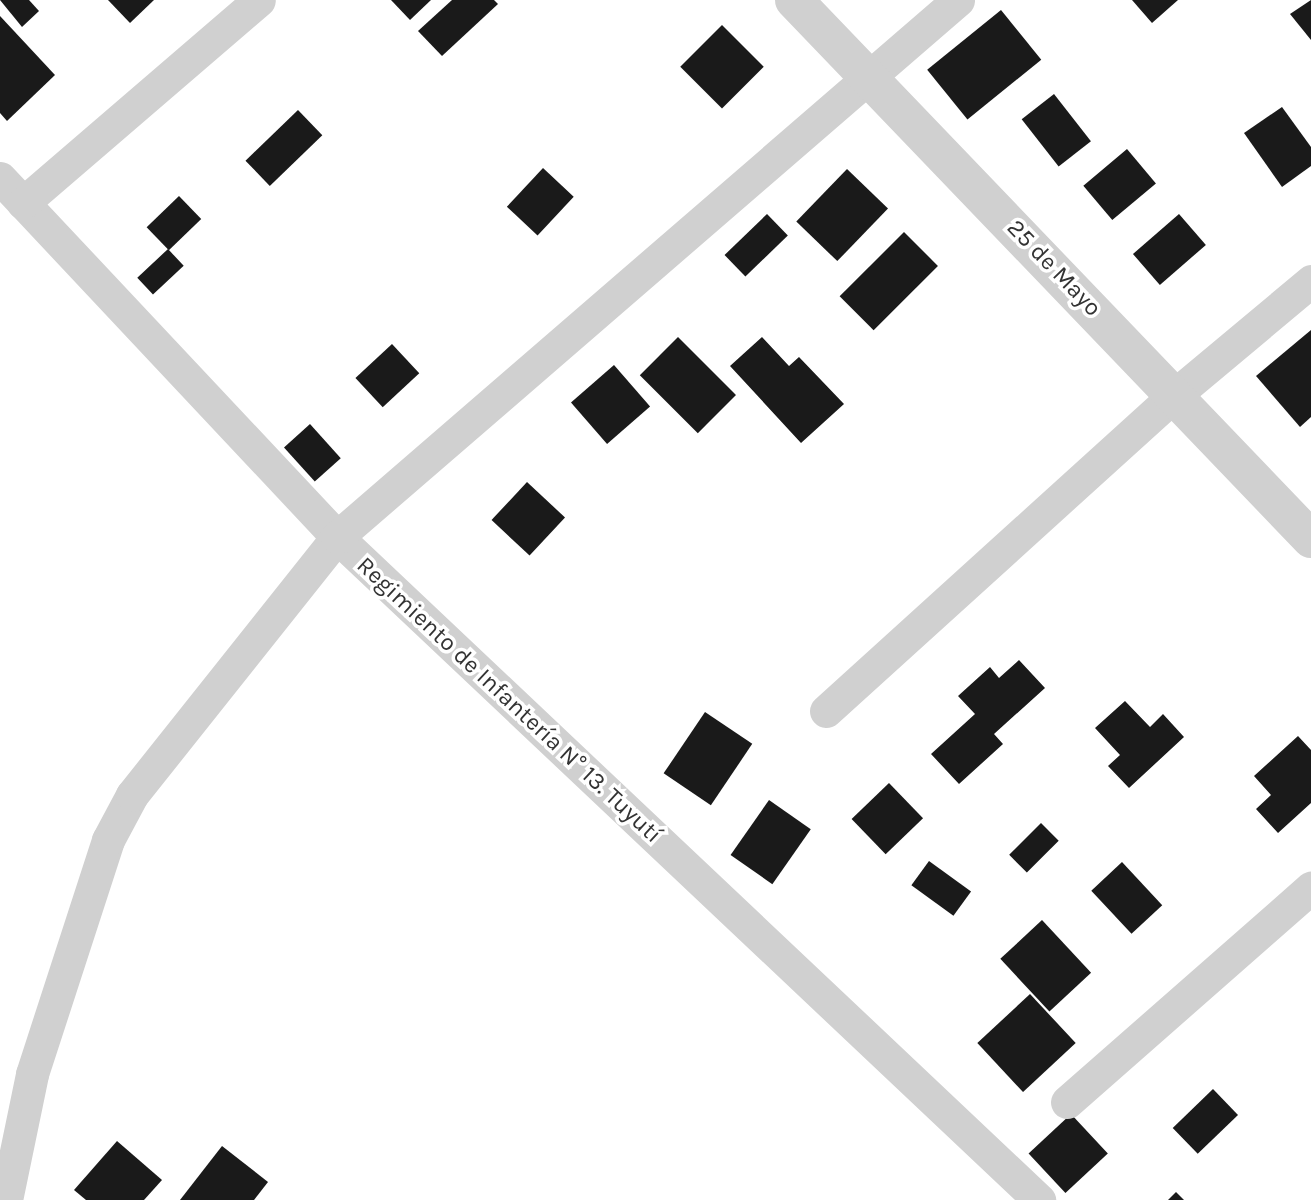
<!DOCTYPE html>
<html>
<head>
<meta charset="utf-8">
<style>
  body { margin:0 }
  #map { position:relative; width:1311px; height:1200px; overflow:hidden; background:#fff; font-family:Karla,sans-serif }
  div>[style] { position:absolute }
  .building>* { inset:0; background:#1a1a1a; transform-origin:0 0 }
  .minor>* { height:33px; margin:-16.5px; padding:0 16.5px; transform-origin:16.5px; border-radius:16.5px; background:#d0d0d0 }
  .tertiary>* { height:38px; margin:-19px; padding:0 19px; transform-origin:19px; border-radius:19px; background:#d0d0d0 }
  span { translate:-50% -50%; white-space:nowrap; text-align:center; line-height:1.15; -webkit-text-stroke:7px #fff; paint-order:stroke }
  .street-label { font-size:24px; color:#333 }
</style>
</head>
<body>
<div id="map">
  <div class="building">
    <i style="clip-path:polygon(0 0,29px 0,39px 11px,22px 27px)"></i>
    <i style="clip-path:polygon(108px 0,154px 0,130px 23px)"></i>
    <i style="clip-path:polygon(391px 0,431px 0,410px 20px)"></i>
    <i style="clip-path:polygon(452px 0,494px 0,498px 4px,442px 56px,418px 31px)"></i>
    <i style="clip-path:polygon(1132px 0,1178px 0,1152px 23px)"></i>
    <i style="clip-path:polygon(1311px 0,1311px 40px,1290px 14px)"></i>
    <i style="left:1001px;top:10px;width:64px;height:95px;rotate:51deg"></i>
    <i style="clip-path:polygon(0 16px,55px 75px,7px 121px,0 113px)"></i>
    <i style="left:722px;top:25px;width:59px;height:59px;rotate:45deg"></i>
    <i style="left:1054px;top:94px;width:60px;height:41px;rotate:52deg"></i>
    <i style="clip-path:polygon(1282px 107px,1311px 147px,1311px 166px,1282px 187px,1244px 133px)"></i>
    <i style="left:298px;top:110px;width:35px;height:73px;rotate:46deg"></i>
    <i style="left:1127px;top:149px;width:45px;height:57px;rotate:50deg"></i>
    <i style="left:543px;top:168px;width:42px;height:53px;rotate:43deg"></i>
    <i style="left:847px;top:169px;width:57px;height:73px;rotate:44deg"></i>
    <i style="left:179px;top:196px;width:32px;height:45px;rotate:46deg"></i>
    <i style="left:767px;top:214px;width:30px;height:59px;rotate:46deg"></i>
    <i style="left:1179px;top:214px;width:41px;height:61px;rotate:49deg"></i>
    <i style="left:904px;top:232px;width:48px;height:91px;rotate:45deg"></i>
    <i style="left:168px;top:249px;width:23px;height:42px;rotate:47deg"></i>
    <i style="clip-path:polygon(1311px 330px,1311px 417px,1300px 427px,1256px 376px)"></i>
    <i style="left:678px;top:337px;width:82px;height:54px;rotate:45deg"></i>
    <i style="clip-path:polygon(762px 337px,789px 366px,799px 357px,844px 404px,801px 443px,730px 366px)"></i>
    <i style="left:392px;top:344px;width:40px;height:50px;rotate:47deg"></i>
    <i style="left:614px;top:365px;width:55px;height:57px;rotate:49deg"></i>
    <i style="left:310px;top:424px;width:46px;height:35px;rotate:48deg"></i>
    <i style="left:527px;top:482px;width:52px;height:52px;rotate:43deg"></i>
    <i style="clip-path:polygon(1019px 660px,1045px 688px,994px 734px,1003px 744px,959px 784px,931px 754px,975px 714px,958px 696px,990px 667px,999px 678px)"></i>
    <i style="clip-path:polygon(1125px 701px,1150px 727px,1163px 714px,1184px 737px,1129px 788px,1108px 766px,1120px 755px,1095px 728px)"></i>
    <i style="left:705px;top:712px;width:57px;height:74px;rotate:34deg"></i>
    <i style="clip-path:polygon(1298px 736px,1311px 750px,1311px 803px,1278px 833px,1256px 809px,1271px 795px,1254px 776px)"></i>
    <i style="left:889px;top:783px;width:49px;height:52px;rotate:46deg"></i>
    <i style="left:769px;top:800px;width:51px;height:67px;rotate:35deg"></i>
    <i style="left:1041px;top:823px;width:25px;height:45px;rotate:45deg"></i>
    <i style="left:929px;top:861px;width:52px;height:30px;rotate:36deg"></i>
    <i style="left:1122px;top:862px;width:59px;height:42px;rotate:47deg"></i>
    <i style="left:1042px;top:920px;width:72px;height:57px;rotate:47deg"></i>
    <i style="left:1030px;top:994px;width:67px;height:72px;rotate:47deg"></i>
    <i style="left:1213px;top:1089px;width:36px;height:56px;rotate:46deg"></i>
    <i style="left:1071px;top:1114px;width:54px;height:58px;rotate:47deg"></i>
    <i style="clip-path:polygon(117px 1141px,162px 1180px,144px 1200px,86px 1200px,74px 1190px)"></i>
    <i style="clip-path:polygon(222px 1146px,268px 1182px,254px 1200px,180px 1200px)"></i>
    <i style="clip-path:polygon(1176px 1192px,1184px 1200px,1168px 1200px)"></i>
  </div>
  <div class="minor">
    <i style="left:0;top:178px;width:492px;rotate:46.8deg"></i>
    <i style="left:337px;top:537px;width:966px;rotate:43.36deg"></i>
    <i style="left:23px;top:203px;width:311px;rotate:-40.7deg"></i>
    <i style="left:826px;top:711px;width:472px;rotate:-42.2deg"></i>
    <i style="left:1176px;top:394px;width:176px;rotate:-39.9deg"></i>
    <i style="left:1067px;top:1102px;width:325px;rotate:-41.3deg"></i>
    <i style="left:6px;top:1200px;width:129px;rotate:-78.3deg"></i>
    <i style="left:32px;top:1074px;width:246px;rotate:-72deg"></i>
    <i style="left:108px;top:840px;width:51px;rotate:-61.9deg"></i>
    <i style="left:132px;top:795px;width:330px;rotate:-51.5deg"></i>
    <i style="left:337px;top:537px;width:821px;rotate:-40.85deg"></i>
  </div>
  <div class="tertiary">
    <i style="left:794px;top:0;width:747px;rotate:46.19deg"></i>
  </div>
  <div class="street-label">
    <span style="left:1054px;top:268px;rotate:46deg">25 de Mayo</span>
    <span style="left:509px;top:700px;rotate:43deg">Regimiento de Infantería N° 13. Tuyutí</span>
  </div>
</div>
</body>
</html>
